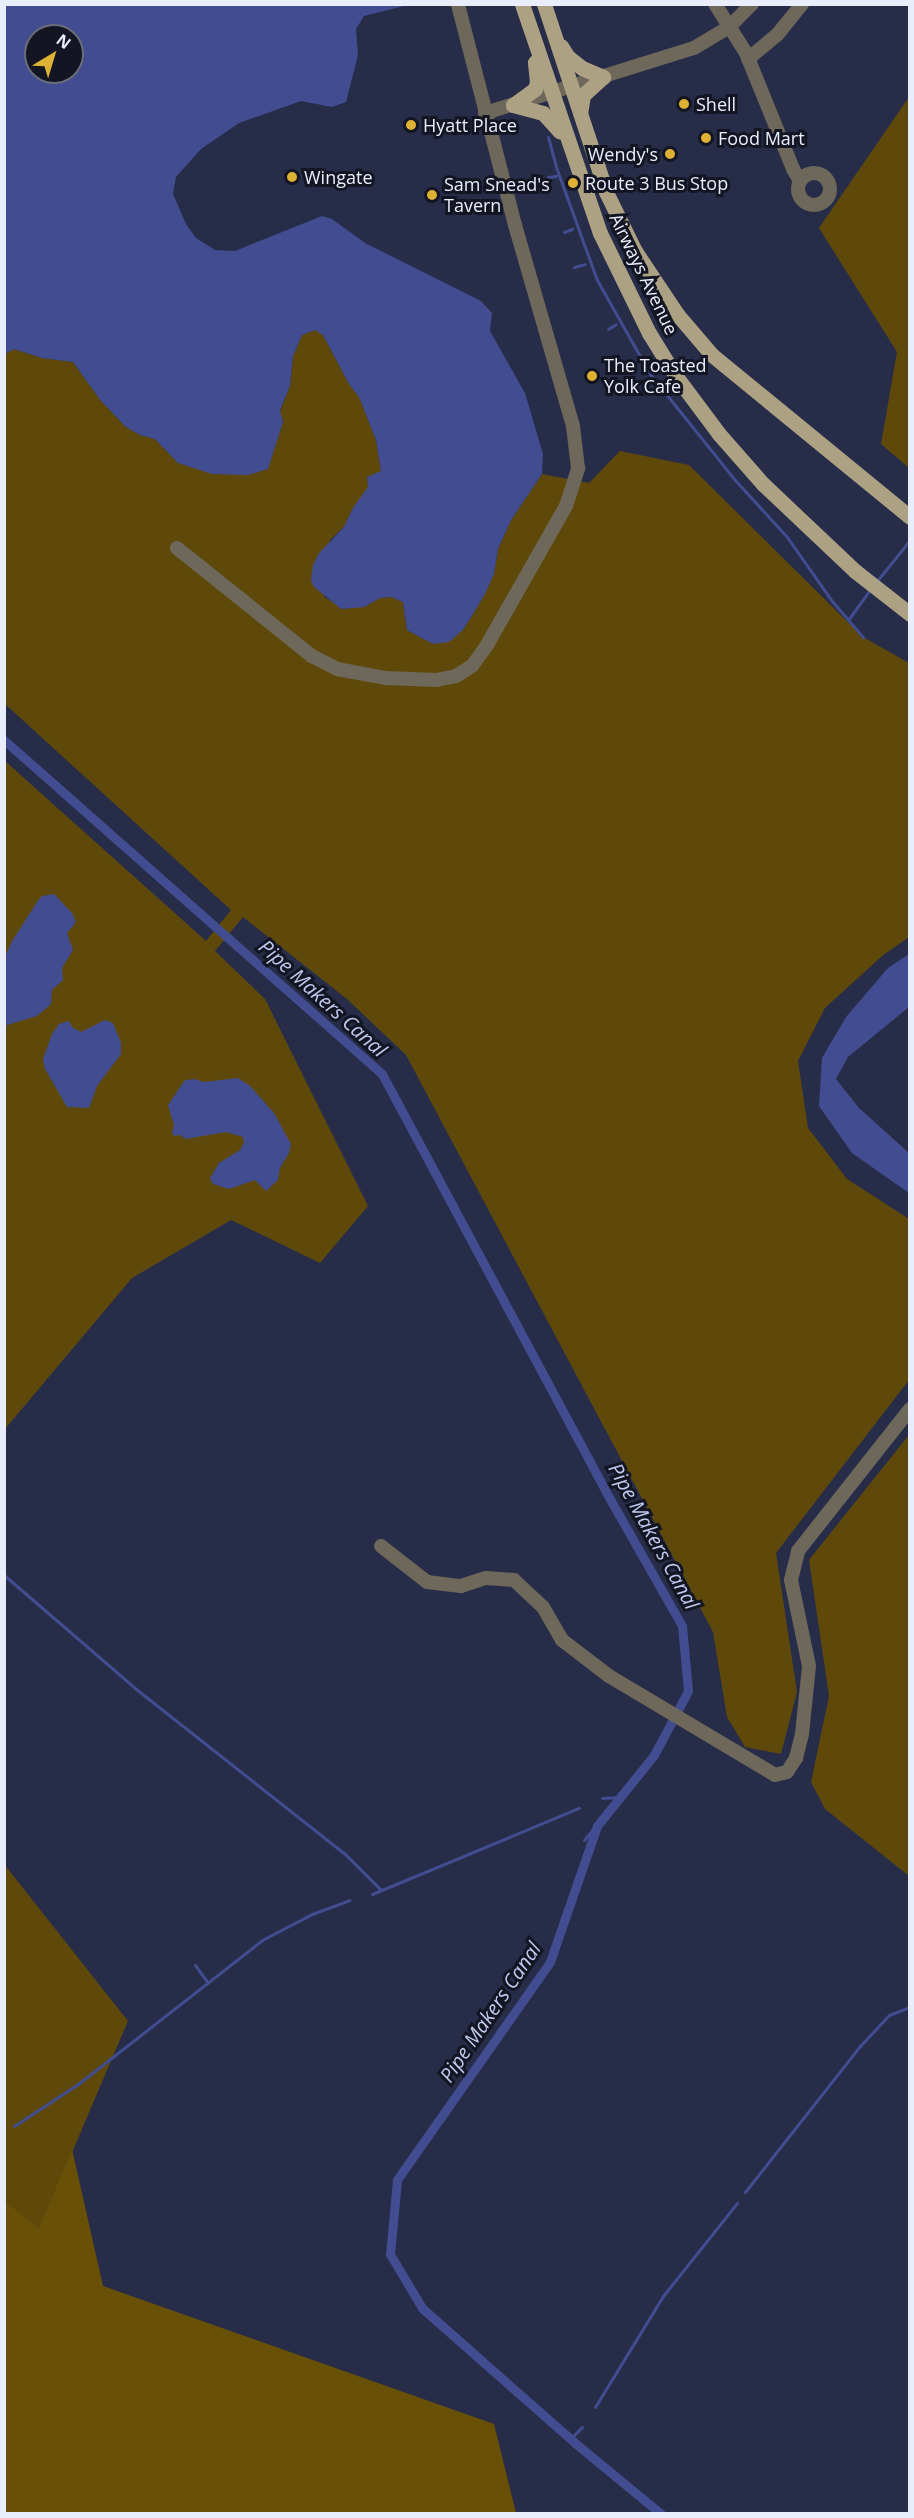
<!DOCTYPE html>
<html>
<head>
<meta charset="utf-8">
<style>
  body { margin:0 }
  #map { position:relative; width:914px; height:2518px; overflow:hidden; background:#272d48; font-family:"Open Sans",sans-serif }
  div>[style] { position:absolute }
  .green>* { inset:0; background:#5e490b }
  .forest>* { inset:0; background:#685106 }
  .water>* { inset:0; background:#414d90 }
  .stream>* { height:3px; margin:-1.5px; padding:0 1.5px; transform-origin:1.5px; border-radius:1.5px; background:#414d90 }
  .canal>* { height:9px; margin:-4.5px; padding:0 4.5px; transform-origin:4.5px; border-radius:4.5px; background:#414d90 }
  .minor>* { height:14px; margin:-7px; padding:0 7px; transform-origin:7px; border-radius:7px; background:#6e685b }
  .minor>.ring { margin:-7px; padding:0; box-sizing:content-box; background:none; border:14px solid #6e685b; border-radius:50% }
  .major>* { height:15px; margin:-7.5px; padding:0 7.5px; transform-origin:7.5px; border-radius:7.5px; background:#ada184 }
  .dots>* { width:16px; height:16px; translate:-50% -50%; box-sizing:border-box; border:3px solid #131622; border-radius:50% }
  span { translate:-50% -50%; white-space:nowrap; text-align:center; line-height:1.15; -webkit-text-stroke:6px #131622; paint-order:stroke }
  .poi-label { font-size:18px; color:#e9edfc }
  .left { translate:0 -50%; text-align:left }
  .right { translate:-100% -50%; text-align:right }
  .street-label { font-size:18px; color:#e9edfc }
  .water-label { font-size:20px; color:#c0caf1; font-style:italic }
  .frame { position:absolute; inset:0; border:6px solid #e9edfc; pointer-events:none }
  .north { position:absolute; left:24px; top:24px; width:60px; height:60px; box-sizing:border-box; background:#131622; border:2px solid #696c79; border-radius:50%; rotate:38deg; font-size:16px; font-weight:700; line-height:24px; text-align:center; color:#e9edfc }
  .north::after { content:''; display:block; margin:auto; width:21px; height:27px; background:#ddb133; clip-path:polygon(50% 0,100% 100%,50% 72%,0 100%) }
</style>
</head>
<body>
<div id="map">
  <div class="green">
    <i style="clip-path:polygon(909px 97px,909px 468px,881px 444px,897px 352px,819px 228px)"></i>
    <i style="clip-path:polygon(315px 330px,323px 335px,349px 384px,359px 397px,376px 440px,381px 472px,353px 508px,344px 527px,330px 540px,324px 597px,335px 603px,364px 607px,380px 598px,391px 597px,403px 602px,407px 630px,433px 644px,463px 630px,472px 616px,494px 574px,498px 549px,511px 520px,542px 474px,589px 483px,620px 451px,689px 465px,863px 637px,909px 663px,909px 937px,882px 956px,825px 1008px,798px 1061px,808px 1128px,847px 1179px,909px 1219px,909px 1380px,776px 1553px,797px 1692px,781px 1754px,745px 1747px,727px 1717px,713px 1632px,406px 1055px,347px 999px,243px 917px,215px 951px,265px 999px,368px 1206px,320px 1263px,231px 1220px,132px 1278px,5px 1429px,5px 761px,206px 941px,231px 910px,5px 704px,5px 354px,13px 349px,42px 358px,73px 362px,101px 401px,126px 427px,140px 435px,155px 439px,178px 463px,248px 475px,268px 468px,283px 422px,280px 411px,290px 386px,293px 356px,302px 335px)"></i>
    <i style="clip-path:polygon(909px 1435px,909px 1876px,825px 1809px,811px 1782px,829px 1696px,809px 1560px)"></i>
    <i style="clip-path:polygon(4px 1864px,128px 2021px,39px 2230px,5px 2201px)"></i>
  </div>
  <div class="forest">
    <i style="clip-path:polygon(72px 2149px,103px 2286px,494px 2424px,516px 2513px,5px 2513px,5px 2201px,39px 2229px)"></i>
  </div>
  <div class="water">
    <i style="clip-path:polygon(evenodd,4px 5px,408px 5px,364px 16px,356px 29px,358px 55px,346px 102px,332px 107px,301px 101px,239px 123px,201px 149px,176px 177px,173px 194px,186px 224px,196px 238px,215px 250px,235px 251px,322px 216px,332px 219px,365px 243px,481px 301px,492px 313px,490px 331px,525px 393px,543px 454px,542px 474px,511px 520px,498px 549px,494px 574px,484px 596px,463px 630px,449px 642px,433px 644px,407px 630px,403px 602px,391px 597px,380px 598px,364px 607px,341px 609px,314px 587px,311px 580px,313px 565px,319px 553px,344px 527px,353px 508px,368px 487px,367px 477px,381px 471px,376px 440px,359px 397px,349px 384px,323px 335px,315px 330px,302px 335px,293px 356px,290px 386px,280px 410px,283px 422px,268px 469px,248px 475px,212px 474px,178px 463px,155px 439px,140px 435px,126px 427px,101px 401px,73px 362px,42px 358px,14px 349px,5px 354px,4px 5px,36px 36px,72px 36px,72px 72px,36px 72px,36px 36px)"></i>
    <i style="clip-path:polygon(54px 894px,72px 913px,76px 922px,67px 933px,73px 950px,62px 968px,63px 980px,52px 990px,51px 1004px,37px 1016px,7px 1025px,5px 1034px,5px 957px,12px 941px,39px 899px,42px 896px)"></i>
    <i style="clip-path:polygon(909px 954px,909px 1007px,848px 1057px,836px 1079px,859px 1108px,909px 1153px,909px 1193px,852px 1153px,819px 1106px,822px 1058px,846px 1017px,888px 968px)"></i>
    <i style="clip-path:polygon(105px 1020px,113px 1023px,121px 1043px,121px 1054px,97px 1086px,89px 1108px,67px 1107px,45px 1069px,43px 1059px,52px 1034px,59px 1024px,69px 1021px,72px 1027px,81px 1032px)"></i>
    <i style="clip-path:polygon(238px 1078px,250px 1086px,274px 1113px,291px 1144px,289px 1153px,280px 1168px,278px 1180px,266px 1191px,255px 1180px,229px 1189px,213px 1184px,210px 1178px,219px 1163px,240px 1150px,244px 1143px,243px 1137px,226px 1132px,185px 1139px,181px 1135px,174px 1136px,172px 1132px,174px 1125px,168px 1105px,185px 1080px,195px 1079px,204px 1082px)"></i>
  </div>
  <div class="stream">
    <i style="left:548px;top:137px;width:31px;rotate:75deg"></i>
    <i style="left:556px;top:167px;width:120px;rotate:70.1deg"></i>
    <i style="left:597px;top:280px;width:108px;rotate:60.6deg"></i>
    <i style="left:650px;top:374px;width:134px;rotate:51.3deg"></i>
    <i style="left:734px;top:479px;width:79px;rotate:47.6deg"></i>
    <i style="left:787px;top:537px;width:78px;rotate:54.9deg"></i>
    <i style="left:832px;top:601px;width:48px;rotate:49.3deg"></i>
    <i style="left:548px;top:177px;width:8px;rotate:-7deg"></i>
    <i style="left:564px;top:232px;width:9px;rotate:-21deg"></i>
    <i style="left:574px;top:267px;width:11px;rotate:-15deg"></i>
    <i style="left:608px;top:329px;width:9px;rotate:-32deg"></i>
    <i style="left:876px;top:582px;width:54px;rotate:-51deg"></i>
    <i style="left:848px;top:620px;width:37px;rotate:-54deg"></i>
    <i style="left:4px;top:1575px;width:174px;rotate:40.8deg"></i>
    <i style="left:136px;top:1689px;width:265px;rotate:38.3deg"></i>
    <i style="left:344px;top:1853px;width:52px;rotate:45deg"></i>
    <i style="left:584px;top:1840px;width:56px;rotate:-50.1deg"></i>
    <i style="left:620px;top:1797px;width:18px;rotate:177deg"></i>
    <i style="left:372px;top:1894px;width:224px;rotate:-22.6deg"></i>
    <i style="left:195px;top:1965px;width:22px;rotate:54deg"></i>
    <i style="left:14px;top:2126px;width:77px;rotate:-33.3deg"></i>
    <i style="left:78px;top:2084px;width:234px;rotate:-38deg"></i>
    <i style="left:262px;top:1940px;width:56px;rotate:-27.5deg"></i>
    <i style="left:312px;top:1914px;width:40px;rotate:-20.2deg"></i>
    <i style="left:745px;top:2192px;width:186px;rotate:-51.8deg"></i>
    <i style="left:860px;top:2046px;width:42px;rotate:-46.9deg"></i>
    <i style="left:889px;top:2015px;width:22px;rotate:-21deg"></i>
    <i style="left:595px;top:2407px;width:130px;rotate:-58.5deg"></i>
    <i style="left:663px;top:2296px;width:119px;rotate:-51.5deg"></i>
    <i style="left:570px;top:2439px;width:17px;rotate:-45deg"></i>
  </div>
  <div class="canal">
    <i style="left:4px;top:740px;width:504px;rotate:41.46deg"></i>
    <i style="left:382px;top:1074px;width:474px;rotate:61.8deg"></i>
    <i style="left:606px;top:1492px;width:154px;rotate:60.4deg"></i>
    <i style="left:682px;top:1626px;width:65px;rotate:84.7deg"></i>
    <i style="left:688px;top:1691px;width:72px;rotate:118deg"></i>
    <i style="left:654px;top:1755px;width:91px;rotate:128.8deg"></i>
    <i style="left:597px;top:1826px;width:144px;rotate:109.1deg"></i>
    <i style="left:550px;top:1962px;width:266px;rotate:125.1deg"></i>
    <i style="left:397px;top:2180px;width:74px;rotate:95.4deg"></i>
    <i style="left:390px;top:2254px;width:63px;rotate:59.3deg"></i>
    <i style="left:422px;top:2308px;width:204px;rotate:41.4deg"></i>
    <i style="left:575px;top:2443px;width:112px;rotate:39.5deg"></i>
  </div>
  <div class="minor">
    <i style="left:715px;top:4px;width:58px;rotate:57.7deg"></i>
    <i style="left:746px;top:53px;width:125px;rotate:67.9deg"></i>
    <i style="left:793px;top:169px;width:14px;rotate:60deg"></i>
    <i style="left:748px;top:59px;width:38px;rotate:-40deg"></i>
    <i style="left:777px;top:35px;width:40px;rotate:-51deg"></i>
    <i style="left:485px;top:113px;width:219px;rotate:-17.3deg"></i>
    <i style="left:694px;top:48px;width:41px;rotate:-31deg"></i>
    <i style="left:729px;top:27px;width:33px;rotate:-45deg"></i>
    <i class="ring" style="left:798px;top:173px;width:18px;height:18px"></i>
    <i style="left:177px;top:548px;width:173px;rotate:38.7deg"></i>
    <i style="left:312px;top:656px;width:28px;rotate:27deg"></i>
    <i style="left:337px;top:669px;width:50px;rotate:10.4deg"></i>
    <i style="left:386px;top:678px;width:50px;rotate:2.3deg"></i>
    <i style="left:436px;top:680px;width:20px;rotate:-11deg"></i>
    <i style="left:456px;top:676px;width:19px;rotate:-32deg"></i>
    <i style="left:472px;top:666px;width:26px;rotate:-54deg"></i>
    <i style="left:487px;top:645px;width:160px;rotate:-60.4deg"></i>
    <i style="left:566px;top:506px;width:40px;rotate:-72deg"></i>
    <i style="left:578px;top:468px;width:42px;rotate:-96.8deg"></i>
    <i style="left:573px;top:426px;width:209px;rotate:-106.1deg"></i>
    <i style="left:515px;top:225px;width:228px;rotate:-104.5deg"></i>
    <i style="left:381px;top:1546px;width:58px;rotate:38deg"></i>
    <i style="left:427px;top:1582px;width:34px;rotate:7deg"></i>
    <i style="left:461px;top:1586px;width:26px;rotate:-18deg"></i>
    <i style="left:486px;top:1578px;width:28px;rotate:4deg"></i>
    <i style="left:514px;top:1580px;width:40px;rotate:43deg"></i>
    <i style="left:543px;top:1607px;width:38px;rotate:60deg"></i>
    <i style="left:562px;top:1640px;width:59px;rotate:37.5deg"></i>
    <i style="left:609px;top:1676px;width:193px;rotate:30.8deg"></i>
    <i style="left:775px;top:1775px;width:12px;rotate:-14deg"></i>
    <i style="left:787px;top:1772px;width:17px;rotate:-57deg"></i>
    <i style="left:796px;top:1758px;width:25px;rotate:-76deg"></i>
    <i style="left:802px;top:1734px;width:68px;rotate:-84.1deg"></i>
    <i style="left:809px;top:1666px;width:88px;rotate:-101.8deg"></i>
    <i style="left:791px;top:1580px;width:30px;rotate:-76deg"></i>
    <i style="left:798px;top:1551px;width:181px;rotate:-51.7deg"></i>
  </div>
  <div class="major">
    <i style="left:522px;top:4px;width:242px;rotate:71.2deg"></i>
    <i style="left:600px;top:233px;width:111px;rotate:63.9deg"></i>
    <i style="left:649px;top:333px;width:49px;rotate:58.2deg"></i>
    <i style="left:675px;top:375px;width:74px;rotate:53.3deg"></i>
    <i style="left:719px;top:434px;width:67px;rotate:48.7deg"></i>
    <i style="left:763px;top:484px;width:127px;rotate:43.4deg"></i>
    <i style="left:855px;top:571px;width:70px;rotate:38deg"></i>
    <i style="left:544px;top:4px;width:198px;rotate:71.7deg"></i>
    <i style="left:606px;top:192px;width:66px;rotate:63.8deg"></i>
    <i style="left:635px;top:251px;width:76px;rotate:56.3deg"></i>
    <i style="left:677px;top:314px;width:54px;rotate:49.5deg"></i>
    <i style="left:712px;top:355px;width:256px;rotate:39.3deg"></i>
    <i style="left:561px;top:46px;width:13px;rotate:58deg"></i>
    <i style="left:568px;top:57px;width:18px;rotate:38deg"></i>
    <i style="left:582px;top:68px;width:23px;rotate:23deg"></i>
    <i style="left:603px;top:77px;width:27px;rotate:138deg"></i>
    <i style="left:583px;top:95px;width:18px;rotate:99deg"></i>
    <i style="left:513px;top:105px;width:27px;rotate:-36deg"></i>
    <i style="left:535px;top:89px;width:7px;rotate:-74deg"></i>
    <i style="left:537px;top:82px;width:20px;rotate:-96deg"></i>
    <i style="left:513px;top:105px;width:31px;rotate:15deg"></i>
    <i style="left:543px;top:113px;width:25px;rotate:48deg"></i>
  </div>
  <div class="dots">
    <i style="left:684px;top:104px;background:#ddb133"></i>
    <i style="left:411px;top:125px;background:#ddb133"></i>
    <i style="left:706px;top:138px;background:#ddb133"></i>
    <i style="left:670px;top:154px;background:#ddb133"></i>
    <i style="left:292px;top:177px;background:#ddb133"></i>
    <i style="left:573px;top:183px;background:#ddb133"></i>
    <i style="left:432px;top:195px;background:#ddb133"></i>
    <i style="left:592px;top:376px;background:#ddb133"></i>
  </div>
  <div class="poi-label">
    <span class="left" style="left:696px;top:104px">Shell</span>
    <span class="left" style="left:423px;top:125px">Hyatt Place</span>
    <span class="left" style="left:718px;top:138px">Food Mart</span>
    <span class="right" style="left:658px;top:154px">Wendy's</span>
    <span class="left" style="left:304px;top:177px">Wingate</span>
    <span class="left" style="left:585px;top:183px">Route 3 Bus Stop</span>
    <span class="left" style="left:444px;top:195px">Sam Snead's<br>Tavern</span>
    <span class="left" style="left:604px;top:376px">The Toasted<br>Yolk Cafe</span>
  </div>
  <div class="street-label">
    <span style="left:644px;top:274px;rotate:64deg">Airways Avenue</span>
  </div>
  <div class="water-label">
    <span style="left:323px;top:998px;rotate:42deg">Pipe Makers Canal</span>
    <span style="left:654px;top:1536px;rotate:61deg">Pipe Makers Canal</span>
    <span style="left:490px;top:2012px;rotate:-56deg">Pipe Makers Canal</span>
  </div>
  <div class="frame"></div>
  <div class="north">N</div>
</div>
</body>
</html>
